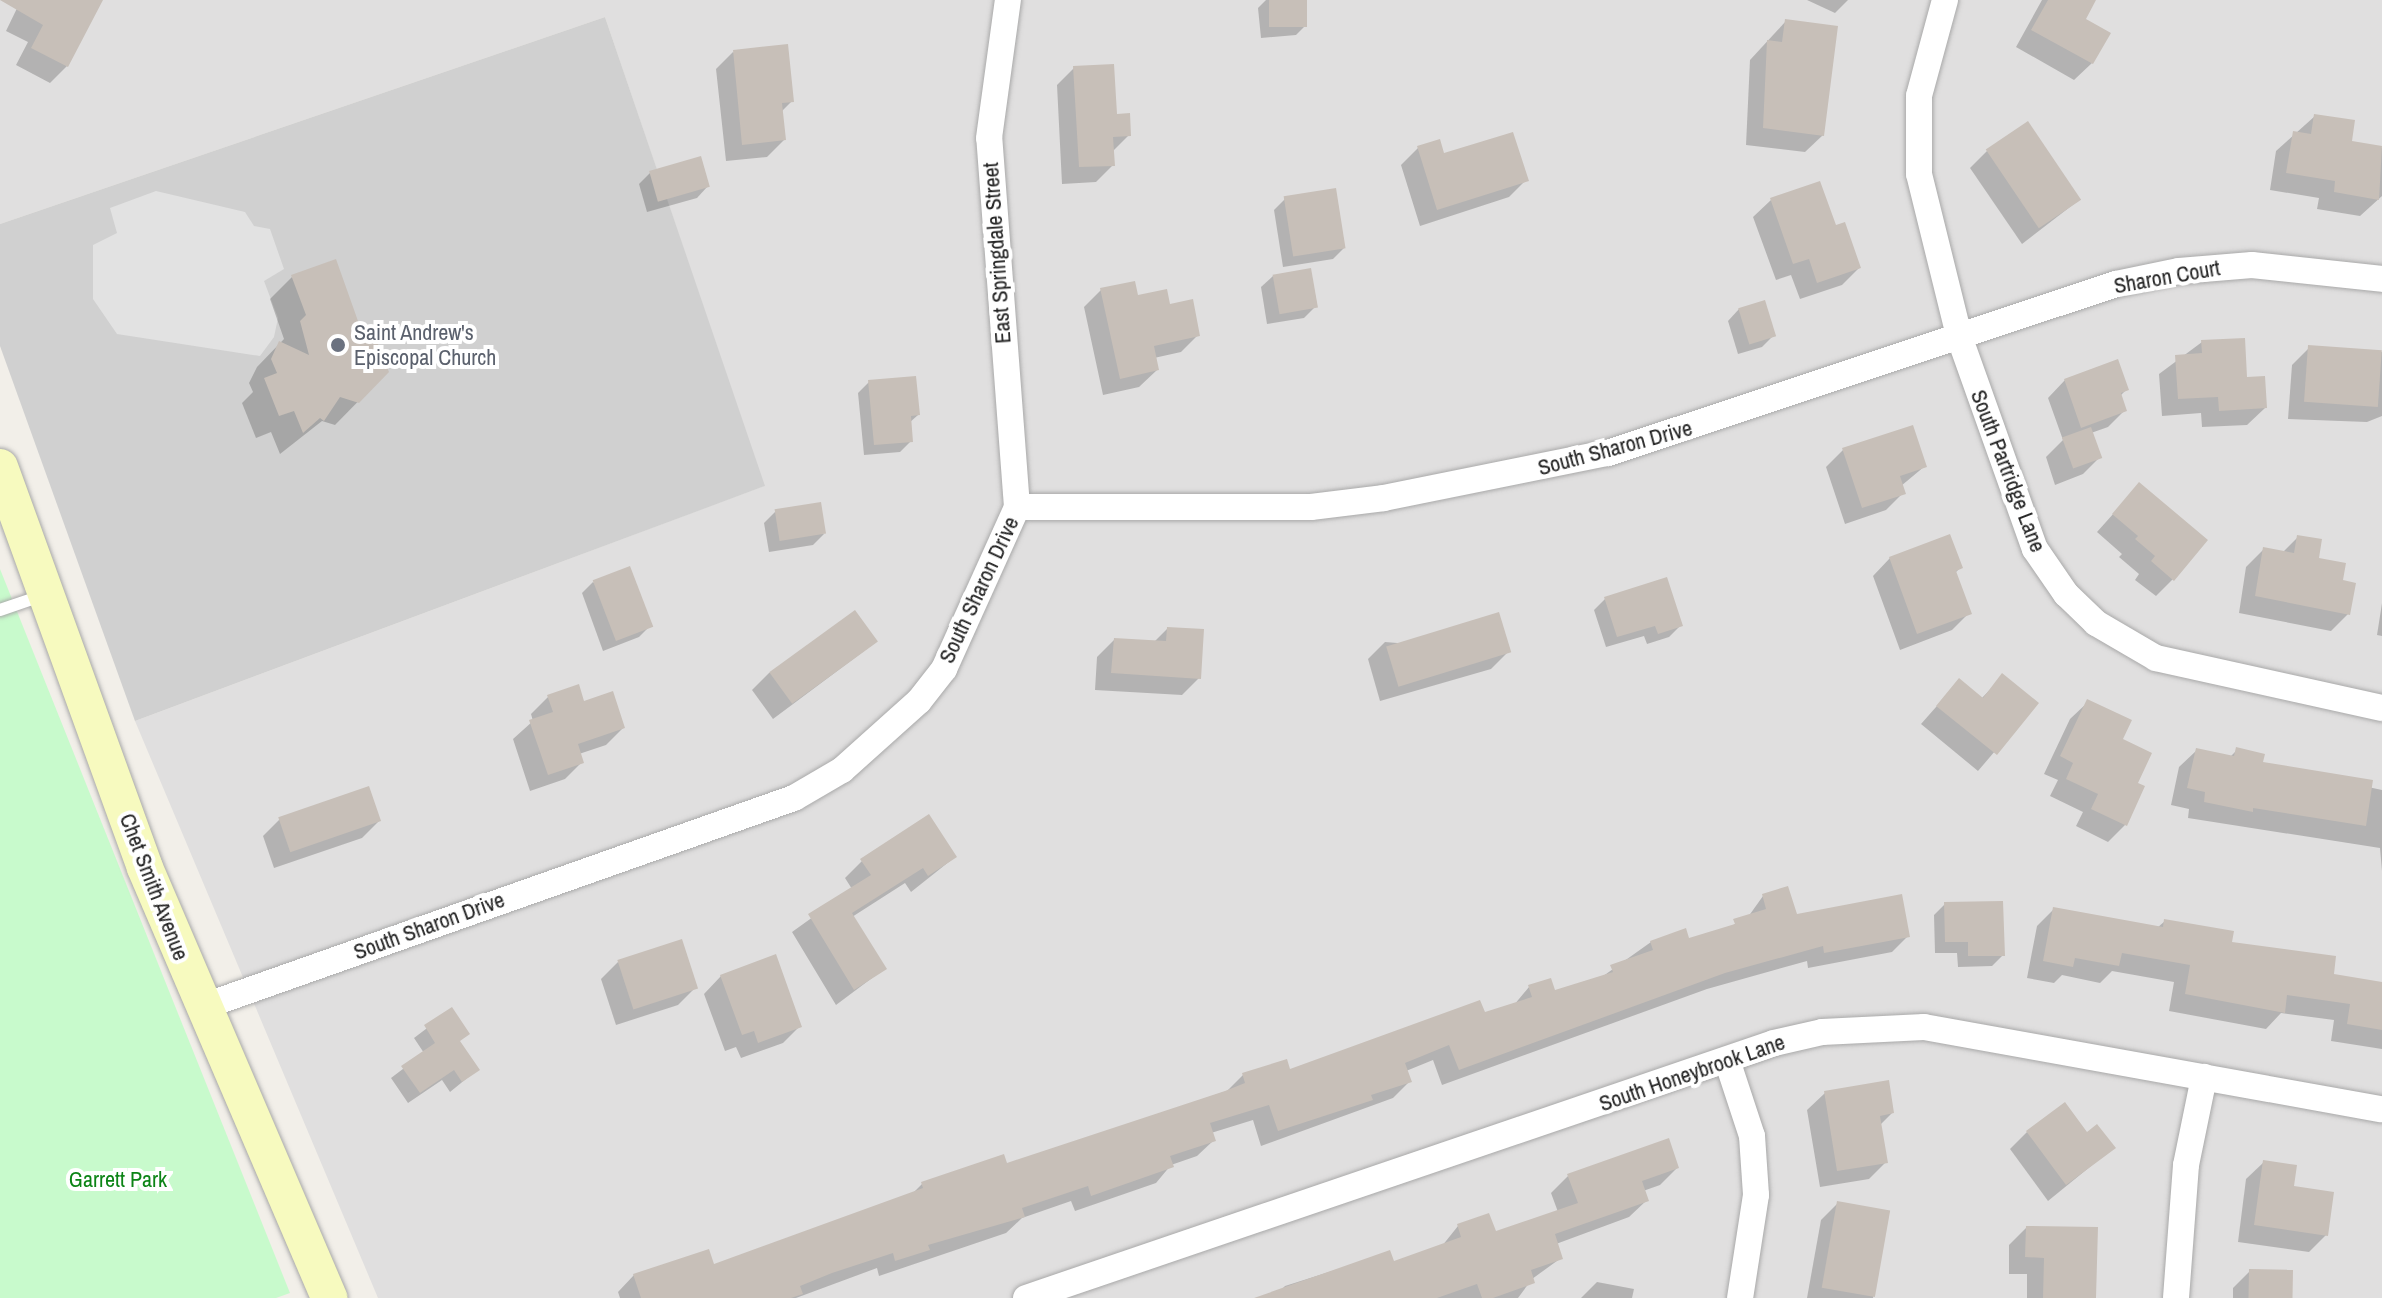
<!DOCTYPE html>
<html>
<head>
<meta charset="utf-8">
<style>
  body { margin:0 }
  #map { position:relative; width:2382px; height:1298px; overflow:hidden; background:#f2efe9; font-family:"Archivo Narrow",sans-serif }
  div>[style] { position:absolute }
  .residential>* { inset:0; background:#e0dfdf }
  .religious>* { inset:0; background:#d0d0d0 }
  .park>* { inset:0; background:#c8facc }
  .parking>* { inset:0; background:#e2e2e2 }
  .shadow>* { inset:0; background:#0003 }
  .building>* { inset:0; background:#c7bfb8; transform-origin:0 0 }
  .roads { filter:drop-shadow(0 0 2px #a9a9a9) drop-shadow(0 0 2px #a9a9a9) }
  .lane>* { height:12px; margin:-6px; padding:0 6px; transform-origin:6px; border-radius:6px; background:#fff }
  .street>* { height:26px; margin:-13px; padding:0 13px; transform-origin:13px; border-radius:13px; background:#fff }
  .secondary>* { height:36px; margin:-18px; padding:0 18px; transform-origin:18px; border-radius:18px; background:#f7fabf }
  .dots>* { width:22px; height:22px; translate:-50% -50%; box-sizing:border-box; border:4px solid #fff; border-radius:50% }
  span { translate:-50% -50%; white-space:nowrap; text-align:center; line-height:1.15; -webkit-text-stroke:8px #fff; paint-order:stroke }
  .street-label { font-size:22px; color:#222 }
  .worship-label { font-size:22px; color:#5b616d }
  .left { translate:0 -50%; text-align:left }
  .park-label { font-size:22px; color:#0c8416 }
</style>
</head>
<body>
<div id="map">
  <div class="residential">
    <i style="clip-path:polygon(0 0,2382px 0,2382px 1298px,378px 1298px,135px 721px,764px 486px,605px 17px,0 224px)"></i>
  </div>
  <div class="religious">
    <i style="clip-path:polygon(605px 17px,765px 486px,135px 721px,0 346px,0 224px)"></i>
  </div>
  <div class="park">
    <i style="clip-path:polygon(0 569px,290px 1293px,276px 1298px,0 1298px)"></i>
  </div>
  <div class="parking">
    <i style="clip-path:polygon(156px 191px,245px 212px,254px 226px,270px 229px,284px 269px,264px 281px,278px 318px,274px 337px,260px 356px,117px 334px,93px 299px,93px 245px,117px 233px,110px 208px)"></i>
  </div>
  <div class="shadow">
    <i style="clip-path:polygon(21px 0,101px 0,67px 66px,50px 83px,16px 65px,28px 42px,6px 31px)"></i>
    <i style="clip-path:polygon(1266px 0,1305px 0,1307px 24px,1296px 35px,1261px 38px,1258px 8px)"></i>
    <i style="clip-path:polygon(1807px 0,1848px 0,1835px 13px)"></i>
    <i style="clip-path:polygon(2042px 0,2094px 0,2083px 20px,2092px 63px,2074px 80px,2016px 47px)"></i>
    <i style="clip-path:polygon(1786px 21px,1823px 135px,1805px 152px,1746px 145px,1750px 60px)"></i>
    <i style="clip-path:polygon(733px 52px,792px 101px,781px 112px,784px 140px,767px 157px,726px 161px,716px 69px)"></i>
    <i style="clip-path:polygon(1074px 68px,1129px 135px,1112px 152px,1113px 165px,1096px 182px,1062px 184px,1057px 85px)"></i>
    <i style="clip-path:polygon(2315px 116px,2349px 143px,2382px 148px,2382px 196px,2360px 216px,2317px 209px,2319px 198px,2270px 190px,2276px 151px)"></i>
    <i style="clip-path:polygon(1418px 148px,1443px 156px,1526px 180px,1509px 197px,1420px 226px,1401px 165px)"></i>
    <i style="clip-path:polygon(1987px 151px,2079px 200px,2022px 244px,1970px 168px)"></i>
    <i style="clip-path:polygon(650px 173px,708px 186px,697px 198px,647px 212px,639px 184px)"></i>
    <i style="clip-path:polygon(1819px 183px,1835px 227px,1859px 268px,1842px 285px,1800px 299px,1791px 275px,1776px 280px,1753px 217px,1771px 200px)"></i>
    <i style="clip-path:polygon(1285px 199px,1344px 248px,1333px 259px,1283px 267px,1274px 210px)"></i>
    <i style="clip-path:polygon(1273px 276px,1315px 307px,1304px 318px,1267px 324px,1261px 287px)"></i>
    <i style="clip-path:polygon(292px 277px,362px 340px,387px 372px,335px 425px,322px 421px,280px 454px,271px 432px,256px 438px,242px 403px,253px 392px,249px 383px,257px 367px,284px 339px,270px 299px)"></i>
    <i style="clip-path:polygon(1101px 290px,1169px 306px,1198px 335px,1181px 352px,1154px 358px,1157px 370px,1139px 387px,1103px 395px,1084px 307px)"></i>
    <i style="clip-path:polygon(1739px 309px,1773px 336px,1762px 347px,1738px 354px,1728px 321px)"></i>
    <i style="clip-path:polygon(2202px 342px,2246px 379px,2265px 408px,2247px 425px,2202px 427px,2201px 413px,2162px 416px,2159px 374px)"></i>
    <i style="clip-path:polygon(2309px 348px,2382px 352px,2382px 416px,2367px 422px,2288px 419px,2292px 365px)"></i>
    <i style="clip-path:polygon(2065px 380px,2127px 389px,2120px 396px,2125px 410px,2108px 427px,2091px 433px,2100px 457px,2083px 474px,2055px 485px,2046px 457px,2063px 440px,2048px 398px)"></i>
    <i style="clip-path:polygon(869px 382px,918px 415px,909px 423px,911px 441px,900px 452px,864px 455px,858px 393px)"></i>
    <i style="clip-path:polygon(1843px 450px,1925px 466px,1901px 486px,1903px 493px,1886px 510px,1845px 524px,1826px 467px)"></i>
    <i style="clip-path:polygon(2139px 485px,2173px 579px,2156px 596px,2135px 580px,2139px 574px,2119px 557px,2122px 554px,2097px 532px)"></i>
    <i style="clip-path:polygon(776px 511px,824px 534px,813px 545px,769px 552px,764px 523px)"></i>
    <i style="clip-path:polygon(2298px 537px,2341px 582px,2348px 614px,2331px 631px,2239px 613px,2246px 567px,2264px 549px,2282px 553px)"></i>
    <i style="clip-path:polygon(1890px 558px,1960px 568px,1954px 574px,1969px 613px,1952px 630px,1900px 650px,1873px 576px)"></i>
    <i style="clip-path:polygon(593px 582px,650px 626px,639px 637px,603px 651px,582px 593px)"></i>
    <i style="clip-path:polygon(1605px 599px,1680px 626px,1669px 637px,1647px 644px,1644px 636px,1606px 647px,1594px 610px)"></i>
    <i style="clip-path:polygon(2382px 603px,2382px 636px,2377px 635px)"></i>
    <i style="clip-path:polygon(1167px 629px,1199px 678px,1182px 695px,1095px 690px,1097px 657px,1114px 640px,1154px 642px)"></i>
    <i style="clip-path:polygon(876px 642px,773px 719px,752px 690px,769px 673px)"></i>
    <i style="clip-path:polygon(1385px 642px,1508px 652px,1491px 669px,1380px 701px,1368px 659px)"></i>
    <i style="clip-path:polygon(2003px 676px,2036px 703px,1978px 771px,1921px 724px,1959px 681px,1981px 699px)"></i>
    <i style="clip-path:polygon(548px 697px,583px 703px,623px 728px,606px 745px,579px 754px,582px 762px,565px 779px,530px 791px,513px 739px,533px 721px,531px 714px)"></i>
    <i style="clip-path:polygon(2088px 702px,2121px 740px,2135px 784px,2125px 825px,2108px 842px,2076px 826px,2083px 812px,2050px 796px,2058px 780px,2044px 774px,2070px 719px)"></i>
    <i style="clip-path:polygon(2197px 750px,2230px 757px,2237px 750px,2261px 764px,2382px 790px,2382px 871px,2380px 848px,2188px 818px,2189px 809px,2171px 805px,2179px 767px)"></i>
    <i style="clip-path:polygon(280px 819px,379px 821px,362px 838px,274px 868px,263px 836px)"></i>
    <i style="clip-path:polygon(955px 857px,911px 892px,905px 883px,852px 917px,884px 969px,836px 1005px,792px 932px,852px 889px,845px 878px,862px 861px)"></i>
    <i style="clip-path:polygon(1763px 896px,1795px 917px,1908px 936px,1892px 952px,1808px 968px,1807px 961px,1707px 989px,1442px 1085px,1433px 1060px,1406px 1071px,1409px 1082px,1393px 1098px,1261px 1146px,1253px 1120px,1211px 1133px,1214px 1140px,1197px 1156px,1171px 1165px,1156px 1183px,1075px 1211px,1071px 1201px,1022px 1218px,1006px 1233px,879px 1276px,877px 1268px,796px 1298px,620px 1298px,618px 1292px,634px 1275px,712px 1266px,912px 1194px,922px 1184px,1006px 1165px,1227px 1091px,1243px 1075px,1289px 1071px,1484px 1015px,1514px 1005px,1529px 987px,1554px 993px,1599px 979px,1651px 942px,1688px 941px,1726px 929px,1748px 917px)"></i>
    <i style="clip-path:polygon(1945px 904px,2003px 955px,1992px 966px,1958px 967px,1957px 953px,1935px 953px,1934px 915px)"></i>
    <i style="clip-path:polygon(2054px 909px,2157px 928px,2165px 921px,2332px 976px,2382px 986px,2382px 1049px,2331px 1041px,2334px 1020px,2281px 1013px,2266px 1029px,2169px 1011px,2174px 982px,2112px 971px,2100px 983px,2062px 975px,2054px 983px,2027px 978px,2037px 926px)"></i>
    <i style="clip-path:polygon(618px 962px,695px 988px,678px 1005px,616px 1025px,601px 979px)"></i>
    <i style="clip-path:polygon(721px 976px,800px 1026px,783px 1043px,741px 1058px,736px 1047px,725px 1051px,704px 994px)"></i>
    <i style="clip-path:polygon(451px 1010px,459px 1042px,477px 1070px,450px 1092px,442px 1080px,408px 1103px,391px 1078px,424px 1053px,414px 1038px)"></i>
    <i style="clip-path:polygon(1825px 1093px,1892px 1113px,1880px 1125px,1886px 1162px,1869px 1179px,1820px 1187px,1807px 1110px)"></i>
    <i style="clip-path:polygon(2027px 1132px,2113px 1148px,2048px 1201px,2010px 1149px)"></i>
    <i style="clip-path:polygon(2264px 1162px,2292px 1188px,2326px 1235px,2309px 1252px,2238px 1242px,2246px 1179px)"></i>
    <i style="clip-path:polygon(1677px 1168px,1660px 1185px,1643px 1191px,1647px 1200px,1629px 1217px,1556px 1244px,1561px 1258px,1532px 1279px,1518px 1298px,1273px 1298px,1285px 1286px,1389px 1253px,1392px 1264px,1442px 1246px,1458px 1226px,1494px 1233px,1558px 1212px,1551px 1193px,1568px 1176px)"></i>
    <i style="clip-path:polygon(1838px 1203px,1888px 1212px,1873px 1298px,1807px 1298px,1821px 1220px)"></i>
    <i style="clip-path:polygon(2026px 1228px,2094px 1298px,2027px 1298px,2027px 1274px,2009px 1274px,2009px 1245px)"></i>
    <i style="clip-path:polygon(2250px 1271px,2290px 1298px,2233px 1298px,2233px 1288px)"></i>
    <i style="clip-path:polygon(1597px 1282px,1634px 1289px,1632px 1298px,1581px 1298px)"></i>
  </div>
  <div class="building">
    <i style="clip-path:polygon(0 0,103px 0,68px 67px,31px 48px,43px 25px)"></i>
    <i style="left:1269px;top:0;width:38px;height:27px"></i>
    <i style="clip-path:polygon(2048px 0,2096px 0,2086px 19px,2111px 33px,2093px 64px,2031px 30px)"></i>
    <i style="clip-path:polygon(1785px 19px,1838px 26px,1824px 136px,1763px 128px,1767px 40px,1782px 42px)"></i>
    <i style="clip-path:polygon(788px 44px,794px 102px,782px 103px,786px 140px,742px 145px,733px 50px)"></i>
    <i style="clip-path:polygon(1114px 64px,1117px 114px,1130px 113px,1131px 136px,1113px 137px,1115px 166px,1079px 167px,1073px 66px)"></i>
    <i style="clip-path:polygon(2314px 114px,2355px 120px,2352px 141px,2382px 146px,2379px 200px,2334px 192px,2335px 181px,2286px 173px,2293px 131px,2311px 134px)"></i>
    <i style="left:2028px;top:121px;width:95px;height:51px;rotate:56deg"></i>
    <i style="clip-path:polygon(1513px 132px,1529px 181px,1437px 210px,1417px 146px,1440px 139px,1444px 153px)"></i>
    <i style="left:701px;top:156px;width:32px;height:54px;rotate:74deg"></i>
    <i style="clip-path:polygon(1820px 181px,1836px 225px,1845px 222px,1861px 268px,1817px 283px,1809px 259px,1793px 264px,1770px 198px)"></i>
    <i style="left:1336px;top:188px;width:61px;height:53px;rotate:81deg"></i>
    <i style="clip-path:polygon(336px 259px,364px 338px,376px 339px,389px 372px,359px 403px,340px 397px,324px 421px,320px 418px,303px 433px,294px 411px,279px 416px,264px 378px,277px 373px,271px 359px,279px 341px,309px 355px,300px 321px,306px 315px,291px 275px)"></i>
    <i style="left:1311px;top:268px;width:40px;height:39px;rotate:80deg"></i>
    <i style="clip-path:polygon(1135px 281px,1138px 295px,1167px 289px,1170px 304px,1193px 299px,1200px 336px,1154px 346px,1159px 370px,1120px 379px,1100px 288px)"></i>
    <i style="left:1765px;top:300px;width:38px;height:28px;rotate:73deg"></i>
    <i style="clip-path:polygon(2245px 338px,2247px 377px,2265px 376px,2267px 408px,2219px 411px,2218px 397px,2178px 399px,2175px 355px,2202px 353px,2201px 340px)"></i>
    <i style="left:2308px;top:345px;width:74px;height:57px;rotate:4deg"></i>
    <i style="clip-path:polygon(2118px 359px,2129px 390px,2121px 393px,2127px 411px,2081px 428px,2064px 379px)"></i>
    <i style="clip-path:polygon(916px 376px,920px 415px,911px 416px,913px 442px,874px 445px,868px 380px)"></i>
    <i style="clip-path:polygon(1913px 425px,1927px 467px,1900px 476px,1906px 494px,1862px 508px,1842px 448px)"></i>
    <i style="left:2091px;top:427px;width:33px;height:31px;rotate:70deg"></i>
    <i style="clip-path:polygon(2139px 482px,2208px 540px,2174px 581px,2151px 561px,2155px 556px,2135px 539px,2138px 536px,2112px 514px)"></i>
    <i style="left:821px;top:502px;width:32px;height:47px;rotate:81deg"></i>
    <i style="clip-path:polygon(1950px 534px,1963px 568px,1956px 571px,1972px 614px,1917px 634px,1889px 557px)"></i>
    <i style="clip-path:polygon(2297px 535px,2322px 539px,2319px 558px,2346px 563px,2343px 580px,2356px 583px,2350px 615px,2255px 596px,2263px 547px,2294px 553px)"></i>
    <i style="left:630px;top:566px;width:65px;height:40px;rotate:69deg"></i>
    <i style="clip-path:polygon(1667px 577px,1683px 626px,1658px 634px,1655px 626px,1617px 637px,1604px 597px)"></i>
    <i style="left:855px;top:610px;width:39px;height:106px;rotate:54deg"></i>
    <i style="left:1499px;top:612px;width:42px;height:118px;rotate:73deg"></i>
    <i style="clip-path:polygon(1167px 627px,1204px 629px,1201px 679px,1111px 673px,1114px 638px,1166px 641px)"></i>
    <i style="clip-path:polygon(2002px 673px,2039px 703px,1997px 755px,1936px 706px,1959px 678px,1983px 698px)"></i>
    <i style="clip-path:polygon(579px 684px,584px 701px,613px 691px,625px 728px,578px 744px,584px 763px,548px 775px,529px 720px,553px 712px,547px 695px)"></i>
    <i style="clip-path:polygon(2087px 699px,2132px 720px,2123px 739px,2152px 753px,2138px 783px,2145px 786px,2127px 826px,2091px 809px,2098px 794px,2066px 779px,2073px 763px,2060px 756px)"></i>
    <i style="clip-path:polygon(2236px 747px,2265px 754px,2263px 762px,2373px 780px,2366px 826px,2253px 808px,2253px 812px,2204px 802px,2205px 792px,2187px 788px,2196px 748px,2234px 756px)"></i>
    <i style="left:369px;top:786px;width:37px;height:96px;rotate:71deg"></i>
    <i style="clip-path:polygon(929px 814px,957px 857px,928px 876px,923px 868px,852px 913px,887px 969px,854px 990px,808px 914px,871px 875px,860px 859px)"></i>
    <i style="clip-path:polygon(1788px 886px,1797px 914px,1902px 894px,1910px 937px,1824px 953px,1823px 946px,1725px 973px,1459px 1070px,1449px 1045px,1405px 1063px,1412px 1082px,1371px 1095px,1373px 1100px,1278px 1131px,1269px 1105px,1210px 1123px,1216px 1141px,1170px 1156px,1174px 1167px,1091px 1196px,1088px 1186px,1022px 1208px,1025px 1217px,928px 1245px,930px 1250px,895px 1261px,893px 1253px,832px 1273px,800px 1286px,803px 1294px,791px 1298px,641px 1298px,633px 1274px,709px 1249px,714px 1264px,923px 1188px,921px 1182px,1004px 1154px,1007px 1163px,1225px 1091px,1245px 1083px,1242px 1073px,1287px 1059px,1290px 1069px,1480px 1000px,1485px 1012px,1532px 997px,1528px 985px,1551px 978px,1555px 990px,1613px 972px,1610px 965px,1653px 950px,1650px 941px,1686px 928px,1689px 938px,1735px 924px,1733px 919px,1766px 909px,1762px 894px)"></i>
    <i style="clip-path:polygon(2003px 901px,2005px 956px,1968px 956px,1968px 942px,1945px 942px,1944px 902px)"></i>
    <i style="clip-path:polygon(2053px 907px,2163px 927px,2164px 919px,2234px 931px,2232px 942px,2336px 956px,2334px 974px,2382px 982px,2382px 1030px,2347px 1024px,2350px 1004px,2287px 995px,2285px 1013px,2185px 994px,2190px 965px,2122px 953px,2119px 966px,2075px 958px,2073px 967px,2043px 961px)"></i>
    <i style="left:682px;top:939px;width:52px;height:68px;rotate:72deg"></i>
    <i style="clip-path:polygon(776px 954px,802px 1027px,758px 1043px,754px 1031px,742px 1035px,720px 975px)"></i>
    <i style="clip-path:polygon(452px 1007px,470px 1034px,460px 1041px,480px 1070px,462px 1082px,454px 1070px,420px 1093px,401px 1066px,435px 1043px,424px 1025px)"></i>
    <i style="clip-path:polygon(1889px 1080px,1894px 1113px,1880px 1116px,1888px 1163px,1837px 1171px,1824px 1091px)"></i>
    <i style="clip-path:polygon(2065px 1102px,2087px 1132px,2097px 1124px,2116px 1148px,2066px 1185px,2026px 1131px)"></i>
    <i style="clip-path:polygon(1669px 1138px,1679px 1168px,1642px 1181px,1649px 1201px,1555px 1234px,1563px 1259px,1531px 1270px,1535px 1283px,1493px 1298px,1482px 1298px,1477px 1284px,1437px 1298px,1254px 1298px,1390px 1250px,1394px 1261px,1461px 1237px,1457px 1224px,1489px 1213px,1496px 1231px,1578px 1203px,1567px 1174px)"></i>
    <i style="clip-path:polygon(2263px 1160px,2297px 1165px,2294px 1186px,2334px 1192px,2328px 1236px,2254px 1225px)"></i>
    <i style="left:1837px;top:1201px;width:54px;height:88px;rotate:10deg"></i>
    <i style="clip-path:polygon(2026px 1226px,2098px 1227px,2096px 1298px,2043px 1298px,2044px 1258px,2025px 1257px)"></i>
    <i style="left:2249px;top:1269px;width:44px;height:29px;rotate:1deg"></i>
  </div>
  <div class="roads">
    <div class="lane">
      <i style="left:0;top:610px;width:46px;rotate:-18.8deg"></i>
    </div>
    <div class="street">
      <i style="left:1945px;top:0;width:99px;rotate:105.2deg"></i>
      <i style="left:1919px;top:96px;width:78px;rotate:90deg"></i>
      <i style="left:1919px;top:174px;width:167px;rotate:76.1deg"></i>
      <i style="left:1959px;top:336px;width:226px;rotate:70.4deg"></i>
      <i style="left:2035px;top:549px;width:55px;rotate:55.4deg"></i>
      <i style="left:2066px;top:594px;width:42px;rotate:44deg"></i>
      <i style="left:2096px;top:623px;width:69px;rotate:30.3deg"></i>
      <i style="left:2156px;top:658px;width:231px;rotate:12.5deg"></i>
      <i style="left:1017px;top:507px;width:294px"></i>
      <i style="left:1311px;top:507px;width:74px;rotate:-7deg"></i>
      <i style="left:1384px;top:498px;width:228px;rotate:-11.4deg"></i>
      <i style="left:1608px;top:453px;width:535px;rotate:-18.4deg"></i>
      <i style="left:2116px;top:284px;width:64px;rotate:-11.7deg"></i>
      <i style="left:2179px;top:271px;width:73px;rotate:-4.7deg"></i>
      <i style="left:2252px;top:265px;width:131px;rotate:6.1deg"></i>
      <i style="left:202px;top:1007px;width:628px;rotate:-19.45deg"></i>
      <i style="left:794px;top:798px;width:56px;rotate:-30.3deg"></i>
      <i style="left:842px;top:770px;width:103px;rotate:-41.9deg"></i>
      <i style="left:919px;top:701px;width:41px;rotate:-52deg"></i>
      <i style="left:944px;top:669px;width:178px;rotate:-65.7deg"></i>
      <i style="left:1017px;top:507px;width:370px;rotate:-94.3deg"></i>
      <i style="left:989px;top:138px;width:139px;rotate:-82.2deg"></i>
      <i style="left:1727px;top:1060px;width:80px;rotate:71.8deg"></i>
      <i style="left:1752px;top:1136px;width:59px;rotate:86.1deg"></i>
      <i style="left:1756px;top:1195px;width:104px;rotate:98.8deg"></i>
      <i style="left:1026px;top:1298px;width:790px;rotate:-18.82deg"></i>
      <i style="left:1774px;top:1043px;width:49px;rotate:-12.9deg"></i>
      <i style="left:1822px;top:1032px;width:102px;rotate:-2.8deg"></i>
      <i style="left:1924px;top:1027px;width:465px;rotate:10.2deg"></i>
      <i style="left:2176px;top:1298px;width:133px;rotate:-85.7deg"></i>
      <i style="left:2186px;top:1165px;width:90px;rotate:-78.4deg"></i>
    </div>
    <div class="secondary">
      <i style="left:0;top:467px;width:426px;rotate:70.1deg"></i>
      <i style="left:145px;top:868px;width:468px;rotate:66.8deg"></i>
    </div>
  </div>
  <div class="dots">
    <i style="left:338px;top:345px;background:#6b7280"></i>
  </div>
  <div class="street-label">
    <span style="left:997px;top:253px;rotate:-94deg">East Springdale Street</span>
    <span style="left:2167px;top:277px;rotate:-10deg">Sharon Court</span>
    <span style="left:1615px;top:448px;rotate:-15deg">South Sharon Drive</span>
    <span style="left:2008px;top:471px;rotate:69deg">South Partridge Lane</span>
    <span style="left:979px;top:590px;rotate:-65deg">South Sharon Drive</span>
    <span style="left:154px;top:887px;rotate:69deg">Chet Smith Avenue</span>
    <span style="left:429px;top:926px;rotate:-20deg">South Sharon Drive</span>
    <span style="left:1692px;top:1073px;rotate:-19deg">South Honeybrook Lane</span>
  </div>
  <div class="worship-label">
    <span class="left" style="left:354px;top:345px">Saint Andrew's<br>Episcopal Church</span>
  </div>
  <div class="park-label">
    <span style="left:118px;top:1180px">Garrett Park</span>
  </div>
</div>
</body>
</html>
